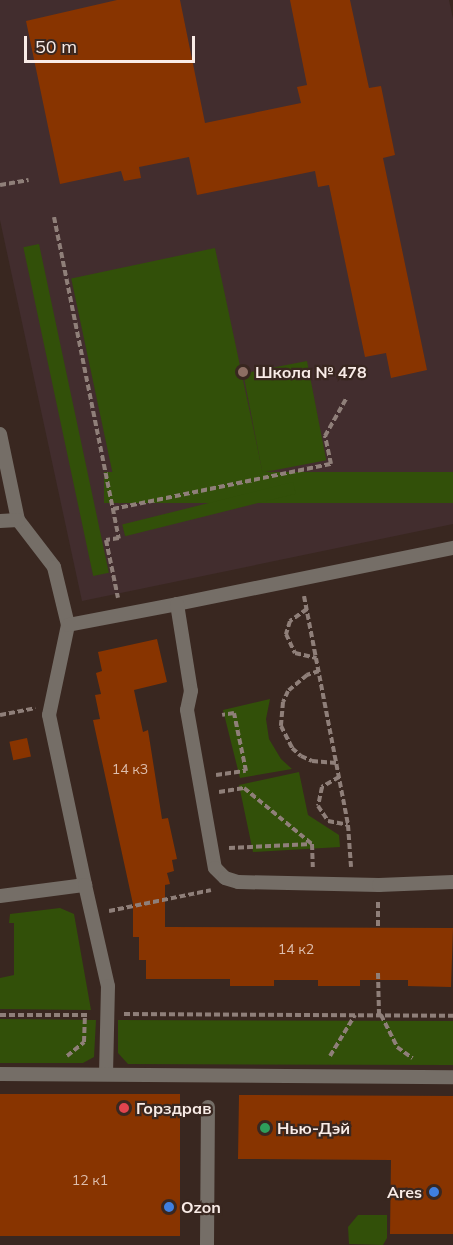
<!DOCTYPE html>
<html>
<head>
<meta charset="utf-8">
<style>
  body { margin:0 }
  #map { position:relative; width:453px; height:1245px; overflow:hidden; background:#392720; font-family:Mulish,sans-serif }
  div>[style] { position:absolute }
  .education>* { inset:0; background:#422d2e }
  .green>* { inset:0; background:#325009; transform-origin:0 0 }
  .building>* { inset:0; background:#883400; transform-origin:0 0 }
  .path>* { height:4px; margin-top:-2px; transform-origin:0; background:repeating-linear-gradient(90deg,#8f7f79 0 6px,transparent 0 9px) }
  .lane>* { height:14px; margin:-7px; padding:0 7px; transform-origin:7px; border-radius:7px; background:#756e67 }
  .dots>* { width:16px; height:16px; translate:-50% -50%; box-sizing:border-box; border:3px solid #392720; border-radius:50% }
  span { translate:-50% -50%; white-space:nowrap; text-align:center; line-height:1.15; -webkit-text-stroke:4.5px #392720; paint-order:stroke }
  .number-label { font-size:14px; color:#ddbead }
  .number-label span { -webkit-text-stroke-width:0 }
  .poi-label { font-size:16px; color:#f9ece7; font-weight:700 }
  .left { translate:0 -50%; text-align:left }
  .right { translate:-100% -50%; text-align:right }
  .scale { position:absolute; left:24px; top:36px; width:171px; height:27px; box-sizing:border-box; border:3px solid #f9ece7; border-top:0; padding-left:8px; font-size:18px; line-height:21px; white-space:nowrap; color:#f9ece7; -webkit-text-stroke:4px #392720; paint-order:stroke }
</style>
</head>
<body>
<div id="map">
  <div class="education">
    <i style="clip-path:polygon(0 0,449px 0,453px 19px,453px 524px,82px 601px,0 220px)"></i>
  </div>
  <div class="green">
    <i style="left:39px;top:244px;width:336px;height:16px;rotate:78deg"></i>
    <i style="left:215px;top:248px;width:230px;height:147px;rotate:78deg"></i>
    <i style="left:307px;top:361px;width:101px;height:65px;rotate:79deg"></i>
    <i style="left:453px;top:472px;width:31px;height:349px;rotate:90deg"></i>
    <i style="left:293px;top:482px;width:12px;height:176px;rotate:76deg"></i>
    <i style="clip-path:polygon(270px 699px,266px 719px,269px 739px,281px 759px,292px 769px,240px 778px,223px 710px)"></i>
    <i style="clip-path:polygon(299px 772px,308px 815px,339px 835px,340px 847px,253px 852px,239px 785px)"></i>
    <i style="clip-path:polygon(60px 908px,74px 914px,91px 1010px,0 1009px,0 978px,14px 975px,14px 923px,9px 923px,10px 914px)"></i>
    <i style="clip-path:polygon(0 1019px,96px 1020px,94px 1057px,83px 1063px,0 1063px)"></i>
    <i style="clip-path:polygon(118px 1020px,453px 1021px,453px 1065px,128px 1064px,118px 1053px)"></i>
    <i style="clip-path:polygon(358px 1215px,387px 1215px,387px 1238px,383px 1245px,349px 1244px,348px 1227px)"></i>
  </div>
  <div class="building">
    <i style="clip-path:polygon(117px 0,180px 0,205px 123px,301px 103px,297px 87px,307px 85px,290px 0,350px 0,369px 88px,381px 86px,395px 155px,383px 158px,427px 370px,391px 378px,386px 353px,365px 357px,329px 185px,318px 187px,315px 171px,197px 195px,189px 157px,139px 167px,141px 178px,124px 181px,121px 171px,60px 184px,26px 21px)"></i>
    <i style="clip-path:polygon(157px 639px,167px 682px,134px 690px,143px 732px,148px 730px,162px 819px,168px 818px,177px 859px,172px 860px,174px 871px,167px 873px,170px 884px,165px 885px,165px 927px,453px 928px,451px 987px,408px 986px,408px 980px,360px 980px,360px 986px,318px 986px,318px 980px,274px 980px,274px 986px,230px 986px,230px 979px,146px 979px,146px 960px,139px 960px,139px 937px,133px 937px,133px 904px,93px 720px,100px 719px,95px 695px,101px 694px,96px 673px,102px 671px,98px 652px)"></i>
    <i style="left:27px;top:738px;width:19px;height:18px;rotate:78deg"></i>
    <i style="left:0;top:1094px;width:180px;height:142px"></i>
    <i style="clip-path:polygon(239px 1095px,453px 1096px,453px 1234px,390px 1234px,391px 1160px,238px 1159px)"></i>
  </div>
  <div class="path">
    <i style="left:0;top:185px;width:29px;rotate:-10deg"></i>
    <i style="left:54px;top:217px;width:328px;rotate:78.6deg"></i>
    <i style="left:119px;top:538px;width:13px;rotate:171deg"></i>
    <i style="left:106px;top:540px;width:59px;rotate:78.3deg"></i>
    <i style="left:113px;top:509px;width:223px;rotate:-11.7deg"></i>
    <i style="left:331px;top:464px;width:29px;rotate:-102deg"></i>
    <i style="left:325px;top:436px;width:43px;rotate:-60.4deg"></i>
    <i style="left:304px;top:596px;width:233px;rotate:79.1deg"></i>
    <i style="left:348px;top:825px;width:42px;rotate:85.9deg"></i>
    <i style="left:307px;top:609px;width:21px;rotate:145deg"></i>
    <i style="left:290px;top:621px;width:14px;rotate:107deg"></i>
    <i style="left:286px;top:634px;width:21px;rotate:65deg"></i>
    <i style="left:295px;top:653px;width:22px;rotate:13deg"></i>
    <i style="left:319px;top:671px;width:13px;rotate:162deg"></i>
    <i style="left:307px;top:675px;width:25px;rotate:140deg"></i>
    <i style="left:288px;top:691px;width:12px;rotate:114deg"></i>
    <i style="left:283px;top:702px;width:24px;rotate:95deg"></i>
    <i style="left:281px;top:726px;width:25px;rotate:63deg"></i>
    <i style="left:292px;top:748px;width:12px;rotate:42deg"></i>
    <i style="left:301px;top:756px;width:12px;rotate:24deg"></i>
    <i style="left:312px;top:761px;width:24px;rotate:5deg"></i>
    <i style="left:0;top:715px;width:36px;rotate:-11deg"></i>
    <i style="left:216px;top:775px;width:30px;rotate:-8deg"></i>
    <i style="left:246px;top:771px;width:59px;rotate:-101.7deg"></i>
    <i style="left:234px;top:713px;width:12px;rotate:171deg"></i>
    <i style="left:339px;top:777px;width:20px;rotate:150deg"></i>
    <i style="left:322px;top:787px;width:19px;rotate:102deg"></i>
    <i style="left:318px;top:806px;width:18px;rotate:56deg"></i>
    <i style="left:328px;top:821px;width:20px;rotate:11deg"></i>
    <i style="left:219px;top:792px;width:25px;rotate:-9deg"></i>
    <i style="left:244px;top:788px;width:88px;rotate:39.5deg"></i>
    <i style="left:312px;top:844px;width:23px;rotate:88deg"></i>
    <i style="left:229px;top:848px;width:83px;rotate:-2.8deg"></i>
    <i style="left:378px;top:902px;width:26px;rotate:90deg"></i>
    <i style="left:109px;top:911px;width:104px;rotate:-11.6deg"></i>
    <i style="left:378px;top:973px;width:42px;rotate:88.6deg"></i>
    <i style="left:124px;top:1014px;width:329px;rotate:0.3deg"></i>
    <i style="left:0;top:1015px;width:89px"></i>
    <i style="left:381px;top:1015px;width:36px;rotate:63deg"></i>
    <i style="left:397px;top:1047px;width:19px;rotate:36deg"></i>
    <i style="left:67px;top:1056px;width:22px;rotate:-39deg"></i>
    <i style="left:84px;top:1042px;width:27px;rotate:-88deg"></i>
    <i style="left:330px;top:1056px;width:48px;rotate:-58.6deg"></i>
  </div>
  <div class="lane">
    <i style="left:0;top:434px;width:88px;rotate:78.2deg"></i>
    <i style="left:18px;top:520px;width:59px;rotate:52.5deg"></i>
    <i style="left:54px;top:567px;width:60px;rotate:76.4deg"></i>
    <i style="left:68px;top:625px;width:92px;rotate:101.9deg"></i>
    <i style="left:49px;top:715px;width:174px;rotate:78deg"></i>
    <i style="left:0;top:521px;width:18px;rotate:-3deg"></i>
    <i style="left:177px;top:604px;width:282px;rotate:-11.5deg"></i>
    <i style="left:68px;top:625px;width:111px;rotate:-10.9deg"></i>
    <i style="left:177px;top:604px;width:88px;rotate:80.9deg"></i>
    <i style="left:191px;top:691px;width:19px;rotate:102deg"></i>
    <i style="left:187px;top:710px;width:160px;rotate:80deg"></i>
    <i style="left:215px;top:868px;width:14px;rotate:45deg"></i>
    <i style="left:225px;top:878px;width:14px;rotate:17deg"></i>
    <i style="left:238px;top:882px;width:141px;rotate:1.2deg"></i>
    <i style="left:379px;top:885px;width:74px;rotate:-2.3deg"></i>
    <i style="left:0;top:896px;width:86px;rotate:-7.4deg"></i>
    <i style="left:85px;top:885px;width:104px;rotate:77.2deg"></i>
    <i style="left:108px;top:986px;width:88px;rotate:91.3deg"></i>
    <i style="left:0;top:1074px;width:453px;rotate:0.4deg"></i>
    <i style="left:207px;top:1245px;width:138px;rotate:-89.6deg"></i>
  </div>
  <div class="dots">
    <i style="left:243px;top:372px;background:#8d6e63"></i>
    <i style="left:124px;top:1108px;background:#e0444e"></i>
    <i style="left:265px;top:1128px;background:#2e9e5b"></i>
    <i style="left:434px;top:1192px;background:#3f7fe0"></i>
    <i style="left:169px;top:1207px;background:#3f7fe0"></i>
  </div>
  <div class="number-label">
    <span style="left:130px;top:769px">14 к3</span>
    <span style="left:296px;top:949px">14 к2</span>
    <span style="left:90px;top:1180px">12 к1</span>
  </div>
  <div class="poi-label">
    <span class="left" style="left:255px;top:372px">Школа № 478</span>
    <span class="left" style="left:136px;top:1108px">Горздрав</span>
    <span class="left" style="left:277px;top:1128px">Нью-Дэй</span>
    <span class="right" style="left:422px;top:1192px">Ares</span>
    <span class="left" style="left:181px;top:1207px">Ozon</span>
  </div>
  <div class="scale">50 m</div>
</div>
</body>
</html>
